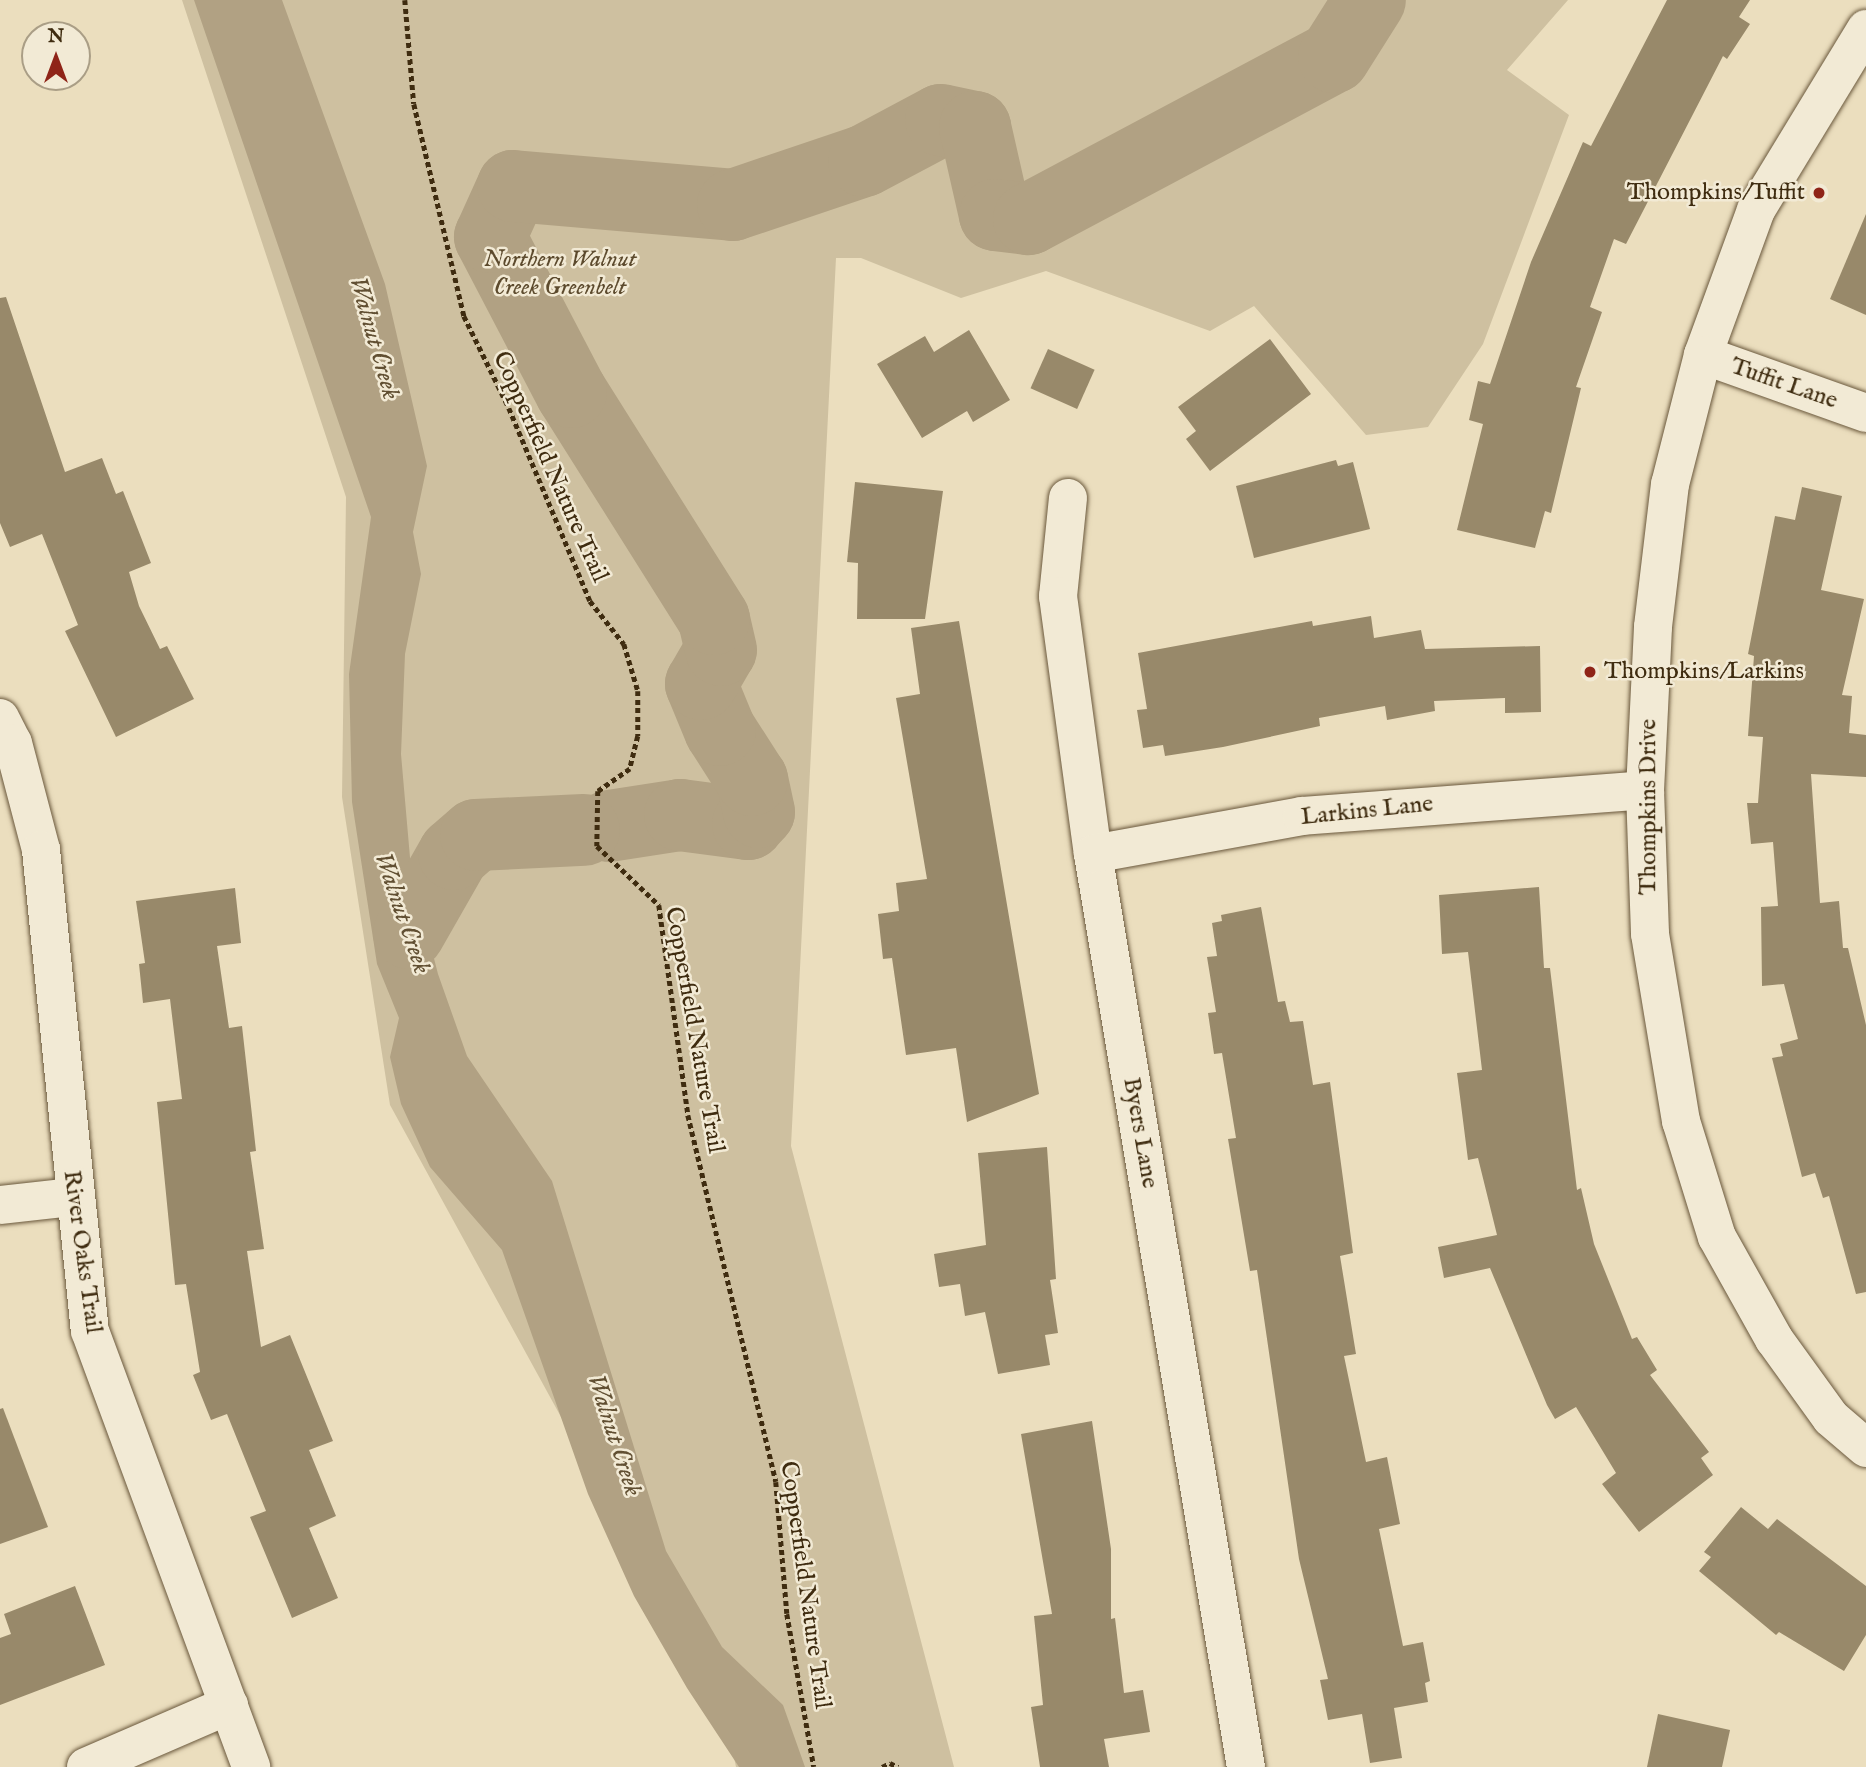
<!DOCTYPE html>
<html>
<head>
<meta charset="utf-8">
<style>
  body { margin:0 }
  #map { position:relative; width:1866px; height:1767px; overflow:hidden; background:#ebdebe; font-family:"IM FELL English",serif }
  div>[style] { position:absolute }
  .green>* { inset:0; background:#cec0a0 }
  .water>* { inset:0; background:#b1a183 }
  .river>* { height:72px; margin:-36px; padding:0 36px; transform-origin:36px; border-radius:36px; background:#b1a183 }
  .building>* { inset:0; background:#98896a; transform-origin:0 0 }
  .path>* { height:4.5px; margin-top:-2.25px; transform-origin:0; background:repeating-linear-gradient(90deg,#3f2c10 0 5px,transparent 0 8.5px) }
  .roads { filter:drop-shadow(0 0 2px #6a583c) drop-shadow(0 0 2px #6a583c) }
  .minor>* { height:38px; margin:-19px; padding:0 19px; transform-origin:19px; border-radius:19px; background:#f2ead5 }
  .tertiary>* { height:38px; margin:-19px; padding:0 19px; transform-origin:19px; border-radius:19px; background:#f2ead5 }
  .dots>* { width:19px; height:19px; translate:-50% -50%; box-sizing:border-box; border:4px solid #f2ead5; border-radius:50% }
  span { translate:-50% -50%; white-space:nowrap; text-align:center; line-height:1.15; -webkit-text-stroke:5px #f2ead5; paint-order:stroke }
  .poi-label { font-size:24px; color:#3f2c10 }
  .right { translate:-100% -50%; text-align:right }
  .left { translate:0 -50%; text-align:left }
  .park-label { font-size:24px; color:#5c4a2d; font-style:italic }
  .street-label { font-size:24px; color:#3f2c10 }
  .water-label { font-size:26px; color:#614f32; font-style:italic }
  .north { position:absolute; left:21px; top:21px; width:70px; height:70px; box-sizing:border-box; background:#f2ead5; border:2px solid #aa9e86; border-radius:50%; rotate:0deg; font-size:19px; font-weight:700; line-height:28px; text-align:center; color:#3f2c10 }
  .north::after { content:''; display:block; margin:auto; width:24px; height:32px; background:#8f2418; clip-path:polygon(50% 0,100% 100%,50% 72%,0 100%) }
</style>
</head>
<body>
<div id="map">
  <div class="green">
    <i style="clip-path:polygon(182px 0,1568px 0,1507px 70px,1569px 115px,1483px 344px,1428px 427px,1366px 435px,1254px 306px,1210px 331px,1046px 271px,961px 298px,861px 258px,836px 258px,791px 1146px,954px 1767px,736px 1767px,726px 1718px,390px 1105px,342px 797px,346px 497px)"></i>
  </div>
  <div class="water">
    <i style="clip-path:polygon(194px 0,282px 0,385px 284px,427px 466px,413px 532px,421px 574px,405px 654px,401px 754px,411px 869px,438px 974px,467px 1056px,552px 1181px,666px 1551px,722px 1647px,783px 1705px,805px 1767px,739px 1767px,687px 1688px,634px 1596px,588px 1494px,502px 1250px,430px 1167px,401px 1104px,390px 1057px,399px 1018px,377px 964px,352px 802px,349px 674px,371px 517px)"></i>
  </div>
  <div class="river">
    <i style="left:609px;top:826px;width:72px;rotate:-8.8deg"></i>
    <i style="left:680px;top:815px;width:69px;rotate:7.5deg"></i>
    <i style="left:748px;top:824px;width:16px;rotate:-47deg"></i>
    <i style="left:759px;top:812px;width:33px;rotate:-102deg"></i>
    <i style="left:752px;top:780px;width:59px;rotate:-122.6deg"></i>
    <i style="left:720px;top:730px;width:50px;rotate:-112.4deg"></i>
    <i style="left:701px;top:684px;width:39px;rotate:-60deg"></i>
    <i style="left:721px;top:650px;width:32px;rotate:-103deg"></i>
    <i style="left:714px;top:619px;width:268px;rotate:-122.2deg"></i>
    <i style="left:571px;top:392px;width:175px;rotate:-117.6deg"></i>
    <i style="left:490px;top:237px;width:56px;rotate:-65.7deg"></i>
    <i style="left:513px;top:186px;width:221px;rotate:4.9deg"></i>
    <i style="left:733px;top:205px;width:138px;rotate:-18.6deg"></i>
    <i style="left:864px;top:161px;width:87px;rotate:-28deg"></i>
    <i style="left:941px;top:120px;width:35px;rotate:12deg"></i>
    <i style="left:975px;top:127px;width:90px;rotate:77.2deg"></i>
    <i style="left:995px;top:215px;width:34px;rotate:7deg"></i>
    <i style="left:1029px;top:219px;width:345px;rotate:-28deg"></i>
    <i style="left:1334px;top:57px;width:67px;rotate:-57.7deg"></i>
    <i style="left:409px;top:933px;width:91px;rotate:-60.3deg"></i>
    <i style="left:454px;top:854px;width:29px;rotate:-41deg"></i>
    <i style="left:476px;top:835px;width:108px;rotate:-2.7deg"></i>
  </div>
  <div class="building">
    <i style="clip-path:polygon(1667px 0,1750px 0,1739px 17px,1750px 24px,1727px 59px,1723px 56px,1626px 244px,1614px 239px,1590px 307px,1602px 312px,1576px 387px,1581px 388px,1551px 513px,1545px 511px,1535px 548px,1457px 530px,1483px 424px,1469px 420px,1478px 381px,1490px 384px,1531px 262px,1583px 142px,1591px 146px)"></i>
    <i style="clip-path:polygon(1866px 214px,1866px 315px,1830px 299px)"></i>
    <i style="clip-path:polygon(6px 297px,65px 472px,102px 458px,116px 494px,123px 491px,151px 563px,129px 572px,139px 606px,160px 649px,167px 646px,194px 699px,116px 737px,65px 631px,78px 625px,42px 534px,10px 547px,0 523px,0 298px)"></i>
    <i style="clip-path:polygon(969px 330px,1010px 400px,973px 422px,967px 411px,922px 438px,877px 364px,925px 336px,934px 352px)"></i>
    <i style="clip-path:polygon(1270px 339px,1311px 394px,1210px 471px,1186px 439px,1196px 431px,1178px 407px)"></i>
    <i style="left:1048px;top:349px;width:51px;height:43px;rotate:24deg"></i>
    <i style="clip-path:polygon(1336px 460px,1338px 466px,1353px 462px,1370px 529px,1254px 558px,1236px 486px)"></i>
    <i style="clip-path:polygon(855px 482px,943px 491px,925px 619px,857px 619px,858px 563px,847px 562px)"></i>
    <i style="clip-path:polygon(1802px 487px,1842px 496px,1821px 590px,1864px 599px,1842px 695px,1852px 696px,1849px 733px,1866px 735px,1866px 777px,1811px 774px,1820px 903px,1839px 901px,1843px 948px,1848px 948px,1866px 1025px,1866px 1292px,1856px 1294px,1829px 1196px,1823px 1198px,1815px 1173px,1802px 1177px,1772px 1058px,1783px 1056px,1780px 1044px,1798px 1039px,1784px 984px,1762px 986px,1761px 907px,1778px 906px,1773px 842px,1751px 844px,1747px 803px,1758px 803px,1763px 737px,1748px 736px,1754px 656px,1748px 654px,1775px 516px,1795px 520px)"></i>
    <i style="clip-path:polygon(1371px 616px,1374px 638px,1421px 630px,1425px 649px,1540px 646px,1541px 712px,1505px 713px,1505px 698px,1434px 701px,1435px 711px,1387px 720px,1385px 706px,1319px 718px,1320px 726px,1223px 747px,1165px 756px,1163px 745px,1143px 748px,1137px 710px,1147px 709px,1138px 653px,1312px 621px,1313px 626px)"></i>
    <i style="clip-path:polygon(959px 621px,1039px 1094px,967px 1122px,956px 1048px,906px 1055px,892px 958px,883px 959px,878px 914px,899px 911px,896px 883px,927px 879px,896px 698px,920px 694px,911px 628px)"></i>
    <i style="clip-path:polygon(1539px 887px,1544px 968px,1550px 968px,1577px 1190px,1581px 1188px,1594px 1244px,1632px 1339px,1637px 1337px,1657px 1370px,1650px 1375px,1709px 1452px,1701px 1458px,1713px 1475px,1639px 1532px,1602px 1484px,1616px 1473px,1576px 1407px,1555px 1419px,1547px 1405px,1490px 1268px,1444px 1278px,1438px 1247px,1497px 1235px,1478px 1158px,1468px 1160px,1457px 1073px,1482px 1070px,1468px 952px,1442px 954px,1439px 895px)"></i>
    <i style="clip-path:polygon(235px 888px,241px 943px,217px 946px,229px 1028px,242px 1026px,256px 1151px,250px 1152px,264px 1249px,247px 1251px,261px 1347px,290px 1335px,333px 1441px,309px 1450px,336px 1516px,309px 1528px,338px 1598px,292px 1618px,250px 1517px,266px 1511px,227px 1414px,211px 1420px,193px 1375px,200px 1372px,186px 1284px,175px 1285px,157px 1102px,182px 1099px,170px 999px,143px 1003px,139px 964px,145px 963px,136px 901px)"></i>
    <i style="clip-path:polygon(1261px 907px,1278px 1002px,1285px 1001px,1290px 1022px,1303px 1021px,1313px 1085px,1330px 1082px,1353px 1253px,1340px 1256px,1356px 1354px,1344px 1356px,1366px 1462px,1387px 1457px,1400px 1524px,1379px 1529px,1403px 1646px,1423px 1642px,1430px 1681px,1425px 1683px,1428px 1702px,1394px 1708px,1402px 1758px,1370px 1763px,1362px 1714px,1328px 1720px,1320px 1680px,1328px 1679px,1299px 1559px,1257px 1270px,1250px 1271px,1228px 1139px,1236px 1138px,1222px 1053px,1214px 1054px,1208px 1013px,1216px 1012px,1207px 957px,1217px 956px,1212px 923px,1222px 921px,1221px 915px)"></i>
    <i style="clip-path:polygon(1047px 1147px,1056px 1279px,1050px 1280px,1058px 1333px,1045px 1335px,1050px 1365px,998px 1374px,985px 1312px,965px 1316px,960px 1284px,939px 1287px,934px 1254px,986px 1245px,978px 1153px)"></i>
    <i style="clip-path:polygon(3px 1408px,48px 1527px,0 1544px,0 1409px)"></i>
    <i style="clip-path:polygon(1092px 1421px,1111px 1549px,1111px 1619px,1115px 1618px,1124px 1693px,1143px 1690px,1150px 1732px,1104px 1739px,1109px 1767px,1040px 1767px,1031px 1707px,1043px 1705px,1034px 1616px,1052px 1614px,1021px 1434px)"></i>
    <i style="clip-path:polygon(1741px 1507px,1768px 1529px,1777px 1519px,1866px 1586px,1866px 1635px,1844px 1671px,1779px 1632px,1776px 1635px,1699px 1571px,1711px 1557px,1704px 1552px)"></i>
    <i style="clip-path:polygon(75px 1586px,105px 1665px,0 1705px,0 1638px,11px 1634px,4px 1614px)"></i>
    <i style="clip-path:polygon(1658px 1714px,1730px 1730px,1722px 1767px,1647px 1767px)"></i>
  </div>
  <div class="path">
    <i style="left:405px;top:0;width:104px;rotate:85.1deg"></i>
    <i style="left:414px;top:104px;width:218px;rotate:76.7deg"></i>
    <i style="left:464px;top:316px;width:102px;rotate:63.9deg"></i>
    <i style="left:509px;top:408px;width:209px;rotate:67.2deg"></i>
    <i style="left:590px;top:601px;width:55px;rotate:51.7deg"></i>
    <i style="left:624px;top:644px;width:49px;rotate:73.4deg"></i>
    <i style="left:638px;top:691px;width:45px;rotate:90deg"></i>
    <i style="left:638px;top:736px;width:34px;rotate:104deg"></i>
    <i style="left:630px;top:769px;width:39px;rotate:145deg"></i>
    <i style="left:598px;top:791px;width:55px;rotate:91deg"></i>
    <i style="left:597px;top:846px;width:86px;rotate:43.6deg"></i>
    <i style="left:659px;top:905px;width:212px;rotate:82.1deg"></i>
    <i style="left:688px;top:1115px;width:377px;rotate:76.5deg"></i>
    <i style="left:776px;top:1482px;width:132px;rotate:85.2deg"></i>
    <i style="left:787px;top:1614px;width:155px;rotate:80deg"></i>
    <i style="left:882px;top:1767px;width:9px;rotate:-27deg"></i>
    <i style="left:890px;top:1763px;width:9px;rotate:27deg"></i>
  </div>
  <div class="roads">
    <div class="minor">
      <i style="left:1703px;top:355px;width:173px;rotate:19.6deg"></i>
      <i style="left:1068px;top:498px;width:99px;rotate:95.8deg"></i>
      <i style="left:1058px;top:596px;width:260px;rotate:82.3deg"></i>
      <i style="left:1093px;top:854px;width:926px;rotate:80.49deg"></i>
      <i style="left:0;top:718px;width:28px;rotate:63deg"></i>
      <i style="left:13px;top:743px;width:111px;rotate:75.3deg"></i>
      <i style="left:41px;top:850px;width:483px;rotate:84.2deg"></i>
      <i style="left:90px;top:1331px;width:465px;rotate:69.7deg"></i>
      <i style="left:1093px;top:854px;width:212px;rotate:-10.3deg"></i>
      <i style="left:1302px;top:816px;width:344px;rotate:-4.3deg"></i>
      <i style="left:0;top:1205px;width:73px;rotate:-6.3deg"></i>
      <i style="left:86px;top:1767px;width:156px;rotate:-23.4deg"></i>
    </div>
    <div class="tertiary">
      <i style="left:1866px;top:29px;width:212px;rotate:121.3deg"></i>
      <i style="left:1756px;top:210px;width:154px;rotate:110.1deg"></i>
      <i style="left:1703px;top:355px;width:133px;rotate:104.3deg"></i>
      <i style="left:1670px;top:484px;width:144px;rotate:96.8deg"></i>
      <i style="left:1653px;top:627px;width:163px;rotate:92.8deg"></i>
      <i style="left:1645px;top:790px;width:144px;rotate:88deg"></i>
      <i style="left:1650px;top:934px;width:190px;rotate:80.6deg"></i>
      <i style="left:1681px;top:1121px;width:121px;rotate:72.8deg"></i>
      <i style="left:1717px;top:1237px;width:117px;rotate:60.8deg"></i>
      <i style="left:1774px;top:1339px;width:97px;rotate:54.2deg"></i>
      <i style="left:1831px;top:1418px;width:46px;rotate:40.6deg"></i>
    </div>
  </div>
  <div class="dots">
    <i style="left:1819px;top:193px;background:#8f2418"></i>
    <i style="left:1590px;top:672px;background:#8f2418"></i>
  </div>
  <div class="poi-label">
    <span class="right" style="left:1805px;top:193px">Thompkins/Tuffit</span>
    <span class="left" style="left:1604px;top:672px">Thompkins/Larkins</span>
  </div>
  <div class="park-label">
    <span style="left:560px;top:274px">Northern Walnut<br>Creek Greenbelt</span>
  </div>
  <div class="street-label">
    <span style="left:1784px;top:384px;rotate:19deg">Tuffit Lane</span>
    <span style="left:550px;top:467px;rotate:66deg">Copperfield Nature Trail</span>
    <span style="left:1649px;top:807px;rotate:-90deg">Thompkins Drive</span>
    <span style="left:1367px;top:811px;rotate:-6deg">Larkins Lane</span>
    <span style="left:694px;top:1030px;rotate:80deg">Copperfield Nature Trail</span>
    <span style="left:1140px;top:1133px;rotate:80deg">Byers Lane</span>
    <span style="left:82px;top:1252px;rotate:82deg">River Oaks Trail</span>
    <span style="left:805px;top:1585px;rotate:82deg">Copperfield Nature Trail</span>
  </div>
  <div class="water-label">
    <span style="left:374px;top:338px;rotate:74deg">Walnut Creek</span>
    <span style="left:402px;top:913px;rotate:71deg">Walnut Creek</span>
    <span style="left:614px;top:1435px;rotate:72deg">Walnut Creek</span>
  </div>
  <div class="north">N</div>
</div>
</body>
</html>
